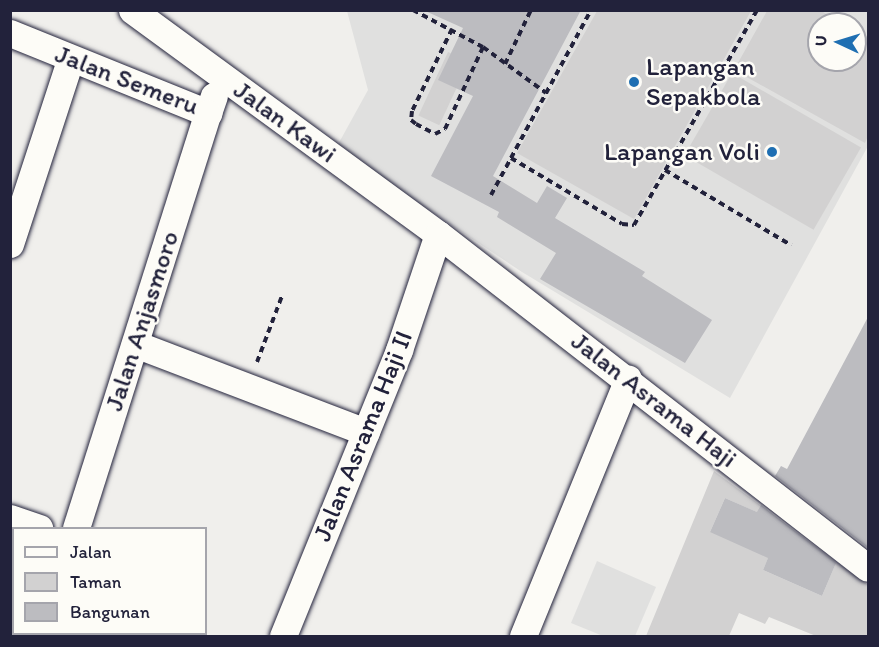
<!DOCTYPE html>
<html>
<head>
<meta charset="utf-8">
<style>
  body { margin:0 }
  #map { position:relative; width:879px; height:647px; overflow:hidden; background:#f0efec; font-family:Itim,sans-serif }
  div>[style] { position:absolute }
  .built>* { inset:0; background:#e0e0df }
  .green>* { inset:0; background:#d2d1d1; transform-origin:0 0 }
  .building>* { inset:0; background:#bcbcc0 }
  .path>* { height:4px; margin-top:-2px; transform-origin:0; background:repeating-linear-gradient(90deg,#22223b 0 6px,transparent 0 10.5px) }
  .roads { filter:drop-shadow(0 0 2px #22223b) drop-shadow(0 0 2px #22223b) }
  .minor>* { height:27px; margin:-13.5px; padding:0 13.5px; transform-origin:13.5px; border-radius:13.5px; background:#fdfcf7 }
  .dots>* { width:16px; height:16px; translate:-50% -50%; box-sizing:border-box; border:3px solid #fdfcf7; border-radius:50% }
  span { translate:-50% -50%; white-space:nowrap; text-align:center; line-height:1.15; -webkit-text-stroke:5px #fdfcf7; paint-order:stroke }
  .poi-label { font-size:26px; color:#22223b }
  .left { translate:0 -50%; text-align:left }
  .right { translate:-100% -50%; text-align:right }
  .street-label { font-size:26px; color:#22223b }
  .frame { position:absolute; inset:0; border:12px solid #22223b; pointer-events:none }
  .legend { position:absolute; left:12px; top:527px; width:195px; height:108px; box-sizing:border-box; background:#fdfcf7; border:2px solid #a5a5ac; margin:0; padding:8px 10px; list-style:none; font-size:18px; color:#22223b }
  .legend li { display:flex; align-items:center; gap:12px; height:30px }
  .legend b { width:30px; border:2px solid #a5a5ac }
  .north { position:absolute; left:807px; top:12px; width:60px; height:60px; box-sizing:border-box; background:#fdfcf7; border:2px solid #a5a5ac; border-radius:50%; rotate:274deg; font-size:16px; font-weight:700; line-height:24px; text-align:center; color:#22223b }
  .north::after { content:''; display:block; margin:auto; width:21px; height:27px; background:#1f6fb2; clip-path:polygon(50% 0,100% 100%,50% 72%,0 100%) }
</style>
</head>
<body>
<div id="map">
  <div class="built">
    <i style="clip-path:polygon(evenodd,347px 11px,868px 11px,868px 146px,730px 398px,522px 272px,336px 148px,368px 90px,347px 11px,819px 24px,855px 24px,855px 60px,819px 60px,819px 24px)"></i>
    <i style="clip-path:polygon(597px 561px,656px 587px,635px 636px,603px 636px,571px 623px)"></i>
  </div>
  <div class="green">
    <i style="clip-path:polygon(597px 11px,751px 11px,634px 219px,517px 153px)"></i>
    <i style="clip-path:polygon(767px 11px,821px 11px,845px 24px,819px 24px,819px 60px,855px 60px,855px 29px,868px 37px,868px 136px,865px 143px,734px 70px)"></i>
    <i style="left:448px;top:52px;width:23px;height:70px;rotate:25deg"></i>
    <i style="left:732px;top:73px;width:149px;height:95px;rotate:30deg"></i>
    <i style="clip-path:polygon(evenodd,714px 471px,868px 585px,868px 636px,816px 636px,769px 617px,765px 624px,739px 613px,729px 636px,646px 636px,714px 471px,725px 498px,779px 522px,710px 532px,725px 498px,714px 471px,776px 540px,835px 565px,822px 596px,763px 570px,776px 540px)"></i>
  </div>
  <div class="building">
    <i style="clip-path:polygon(423px 10px,581px 10px,493px 176px,537px 203px,547px 186px,567px 198px,555px 218px,645px 272px,642px 276px,712px 320px,685px 363px,540px 279px,556px 253px,497px 217px,499px 212px,431px 176px,473px 96px,438px 80px,463px 28px)"></i>
    <i style="clip-path:polygon(868px 317px,868px 548px,775px 476px,781px 466px,787px 469px)"></i>
    <i style="clip-path:polygon(725px 498px,757px 512px,761px 505px,836px 563px,822px 596px,763px 570px,768px 558px,710px 532px)"></i>
  </div>
  <div class="path">
    <i style="left:413px;top:10px;width:79px;rotate:27.9deg"></i>
    <i style="left:483px;top:47px;width:78px;rotate:36.1deg"></i>
    <i style="left:838px;top:20px;width:12px;rotate:-59deg"></i>
    <i style="left:452px;top:29px;width:91px;rotate:116deg"></i>
    <i style="left:412px;top:111px;width:9px;rotate:96deg"></i>
    <i style="left:411px;top:120px;width:6px;rotate:39deg"></i>
    <i style="left:416px;top:124px;width:21px;rotate:28deg"></i>
    <i style="left:435px;top:134px;width:11px;rotate:-27deg"></i>
    <i style="left:445px;top:129px;width:90px;rotate:-65.1deg"></i>
    <i style="left:505px;top:64px;width:60px;rotate:-64.3deg"></i>
    <i style="left:511px;top:158px;width:129px;rotate:30.7deg"></i>
    <i style="left:622px;top:224px;width:12px;rotate:5deg"></i>
    <i style="left:634px;top:225px;width:248px;rotate:-60.2deg"></i>
    <i style="left:665px;top:170px;width:147px;rotate:30.8deg"></i>
    <i style="left:491px;top:195px;width:210px;rotate:-61.6deg"></i>
    <i style="left:257px;top:362px;width:71px;rotate:-69.3deg"></i>
  </div>
  <div class="roads">
    <div class="minor">
      <i style="left:132px;top:10px;width:379px;rotate:36.2deg"></i>
      <i style="left:438px;top:234px;width:544px;rotate:37.84deg"></i>
      <i style="left:10px;top:33px;width:214px;rotate:22deg"></i>
      <i style="left:208px;top:113px;width:18px;rotate:-71deg"></i>
      <i style="left:10px;top:244px;width:194px;rotate:-71.9deg"></i>
      <i style="left:135px;top:344px;width:247px;rotate:20.9deg"></i>
      <i style="left:10px;top:518px;width:31px;rotate:19deg"></i>
      <i style="left:76px;top:528px;width:435px;rotate:-72.4deg"></i>
      <i style="left:41px;top:636px;width:2px;rotate:-63deg"></i>
      <i style="left:283px;top:636px;width:309px;rotate:-67.9deg"></i>
      <i style="left:399px;top:350px;width:122px;rotate:-71.4deg"></i>
      <i style="left:523px;top:636px;width:278px;rotate:-67.8deg"></i>
    </div>
  </div>
  <div class="dots">
    <i style="left:634px;top:82px;background:#1f6fb2"></i>
    <i style="left:772px;top:152px;background:#1f6fb2"></i>
  </div>
  <div class="poi-label">
    <span class="left" style="left:646px;top:82px">Lapangan<br>Sepakbola</span>
    <span class="right" style="left:760px;top:152px">Lapangan Voli</span>
  </div>
  <div class="street-label">
    <span style="left:127px;top:80px;rotate:21deg">Jalan Semeru</span>
    <span style="left:285px;top:122px;rotate:36deg">Jalan Kawi</span>
    <span style="left:142px;top:321px;rotate:-72deg">Jalan Anjasmoro</span>
    <span style="left:654px;top:400px;rotate:38deg">Jalan Asrama Haji</span>
    <span style="left:363px;top:436px;rotate:-68deg">Jalan Asrama Haji II</span>
  </div>
  <div class="frame"></div>
  <ul class="legend">
  <li><b style="height:8px;background:#fdfcf7"></b>Jalan</li>
  <li><b style="height:16px;background:#d2d1d1"></b>Taman</li>
  <li><b style="height:16px;background:#bcbcc0"></b>Bangunan</li>
  </ul>
  <div class="north">U</div>
</div>
</body>
</html>
